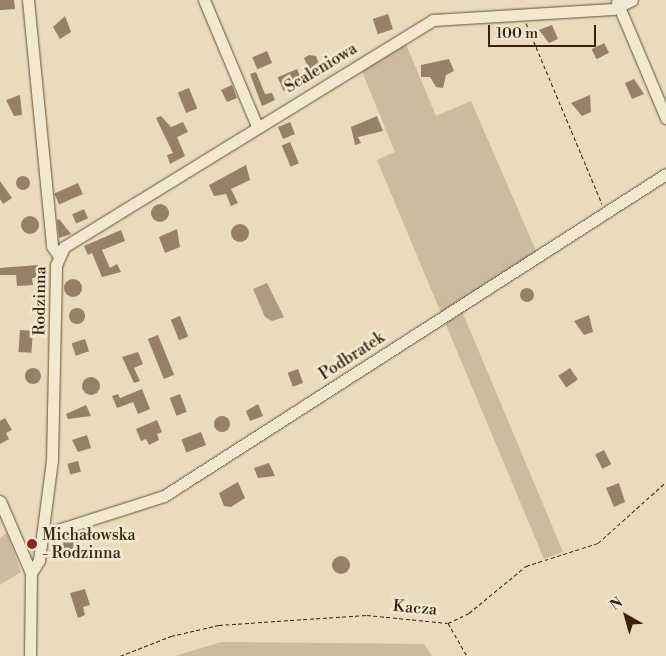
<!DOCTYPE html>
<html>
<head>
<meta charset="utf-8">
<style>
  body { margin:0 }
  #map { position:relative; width:666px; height:656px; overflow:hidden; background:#eadbba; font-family:"Libre Bodoni",serif }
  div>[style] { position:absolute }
  .green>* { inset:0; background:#ccbb9d }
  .water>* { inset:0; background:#ae9b7f }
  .building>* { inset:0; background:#968167; transform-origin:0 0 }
  .round { border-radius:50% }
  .path>* { height:1px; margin-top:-0.5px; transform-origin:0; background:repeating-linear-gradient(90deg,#3a200d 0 4px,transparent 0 6.5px) }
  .roads { filter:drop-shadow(0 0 1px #664f38) drop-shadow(0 0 1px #664f38) }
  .minor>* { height:11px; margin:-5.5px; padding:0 5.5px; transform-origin:5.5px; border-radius:5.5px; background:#f1e8d2 }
  .dots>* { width:14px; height:14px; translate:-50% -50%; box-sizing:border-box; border:2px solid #f1e8d2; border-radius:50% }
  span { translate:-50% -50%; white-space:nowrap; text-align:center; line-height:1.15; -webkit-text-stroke:5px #f1e8d2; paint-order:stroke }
  .street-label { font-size:16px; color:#3a200d }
  .poi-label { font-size:16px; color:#3a200d }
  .left { translate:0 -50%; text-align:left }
  .north { position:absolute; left:601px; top:591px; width:50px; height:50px; -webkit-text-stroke:4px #f1e8d2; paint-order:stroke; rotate:322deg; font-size:14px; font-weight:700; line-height:20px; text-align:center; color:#3a200d }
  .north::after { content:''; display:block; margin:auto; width:18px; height:22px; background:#3a200d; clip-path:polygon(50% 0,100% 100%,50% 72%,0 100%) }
  .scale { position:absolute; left:488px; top:25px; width:108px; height:22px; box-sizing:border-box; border:2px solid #3a200d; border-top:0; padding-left:6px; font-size:15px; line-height:18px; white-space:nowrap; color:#3a200d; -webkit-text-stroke:4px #f1e8d2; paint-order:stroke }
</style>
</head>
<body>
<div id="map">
  <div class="green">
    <i style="clip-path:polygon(405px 42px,436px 116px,471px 101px,537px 253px,459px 304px,563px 552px,544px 559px,377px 160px,395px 152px,361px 69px)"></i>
    <i style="clip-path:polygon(7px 533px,21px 572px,0 585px,0 538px)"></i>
    <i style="clip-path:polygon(221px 642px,424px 644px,432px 656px,175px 656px)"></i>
  </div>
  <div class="water">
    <i style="clip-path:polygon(267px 283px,284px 317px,272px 321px,265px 317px,253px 289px)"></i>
  </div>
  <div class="building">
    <i style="clip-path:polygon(0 0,14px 0,15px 9px,0 10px)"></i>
    <i style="left:388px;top:14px;width:16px;height:16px;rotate:72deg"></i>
    <i style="clip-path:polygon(65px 16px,71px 32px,60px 39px,53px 27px)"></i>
    <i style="clip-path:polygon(552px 25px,558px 39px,549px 43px,539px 30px)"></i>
    <i style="left:604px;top:43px;width:11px;height:14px;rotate:63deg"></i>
    <i style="left:267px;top:51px;width:13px;height:16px;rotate:67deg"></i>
    <i style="clip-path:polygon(309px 55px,316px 56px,319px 65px,309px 70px,304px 58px)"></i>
    <i style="clip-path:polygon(449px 59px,454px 71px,446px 75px,443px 88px,436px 87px,430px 77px,421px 77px,421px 65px)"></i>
    <i style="left:297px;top:69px;width:15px;height:21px;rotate:67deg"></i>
    <i style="clip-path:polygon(256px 72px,265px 94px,272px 93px,275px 100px,262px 106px,250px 74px)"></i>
    <i style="clip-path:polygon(634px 79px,644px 94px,632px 99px,625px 83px)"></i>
    <i style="clip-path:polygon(232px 85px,237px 98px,227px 102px,221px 90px)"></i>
    <i style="left:189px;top:88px;width:22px;height:12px;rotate:68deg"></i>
    <i style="clip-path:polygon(20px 95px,22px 115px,14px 116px,6px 100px)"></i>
    <i style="clip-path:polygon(590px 95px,591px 112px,582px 116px,571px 103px)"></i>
    <i style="clip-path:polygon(161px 116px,171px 127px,183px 122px,188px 132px,177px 137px,185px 156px,170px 164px,167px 155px,173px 153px,156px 118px)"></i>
    <i style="clip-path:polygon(377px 116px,383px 131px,358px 137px,361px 143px,355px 145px,351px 127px)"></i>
    <i style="left:290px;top:122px;width:13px;height:13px;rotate:67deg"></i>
    <i style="left:290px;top:142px;width:23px;height:9px;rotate:67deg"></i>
    <i style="clip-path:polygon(246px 165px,250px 180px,231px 189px,238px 203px,231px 206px,226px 194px,214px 196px,209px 185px)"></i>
    <i class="round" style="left:16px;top:176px;width:14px;height:14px"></i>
    <i style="clip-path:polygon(0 181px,12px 198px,3px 204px,0 199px)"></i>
    <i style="left:78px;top:183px;width:12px;height:26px;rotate:66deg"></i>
    <i class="round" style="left:151px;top:204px;width:18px;height:18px"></i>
    <i style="left:84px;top:209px;width:10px;height:13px;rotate:66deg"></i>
    <i class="round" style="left:21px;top:216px;width:18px;height:18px"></i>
    <i style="clip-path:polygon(59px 219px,71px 234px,59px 238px,57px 220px)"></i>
    <i class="round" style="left:231px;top:224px;width:18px;height:18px"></i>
    <i style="clip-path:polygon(177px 229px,180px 247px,165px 253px,159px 237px)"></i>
    <i style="clip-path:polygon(121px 230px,125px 241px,102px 250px,110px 268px,117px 264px,121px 272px,102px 277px,92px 253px,88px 255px,84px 246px)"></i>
    <i style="clip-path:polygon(38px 265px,39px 278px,32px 278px,33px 285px,17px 286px,16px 275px,0 275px,0 268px)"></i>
    <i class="round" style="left:64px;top:279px;width:18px;height:18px"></i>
    <i class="round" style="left:520px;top:288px;width:14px;height:14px"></i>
    <i class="round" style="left:69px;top:308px;width:16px;height:16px"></i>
    <i style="clip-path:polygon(589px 315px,593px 332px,584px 335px,574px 321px)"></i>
    <i style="left:180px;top:316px;width:22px;height:10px;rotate:68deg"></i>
    <i style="left:20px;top:330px;width:13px;height:22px;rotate:4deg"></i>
    <i style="left:158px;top:335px;width:43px;height:11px;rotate:68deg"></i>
    <i style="left:85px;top:339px;width:13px;height:14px;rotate:72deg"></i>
    <i style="clip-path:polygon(138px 352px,143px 364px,134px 368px,140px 381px,134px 383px,122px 357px)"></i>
    <i style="left:570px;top:368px;width:14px;height:14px;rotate:56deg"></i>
    <i class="round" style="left:25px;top:368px;width:16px;height:16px"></i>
    <i style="left:298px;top:369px;width:15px;height:11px;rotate:70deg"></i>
    <i class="round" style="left:82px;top:377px;width:18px;height:18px"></i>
    <i style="clip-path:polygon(142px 389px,150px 409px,138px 414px,133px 402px,117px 408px,112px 396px,118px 394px,120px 398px)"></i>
    <i style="left:180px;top:394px;width:19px;height:11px;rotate:69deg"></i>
    <i style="clip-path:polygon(258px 404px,263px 416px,250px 421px,246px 411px)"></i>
    <i style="clip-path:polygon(86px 405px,91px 416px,68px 419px,66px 414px)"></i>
    <i class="round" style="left:214px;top:416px;width:16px;height:16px"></i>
    <i style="clip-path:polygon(5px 418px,12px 430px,6px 433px,9px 439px,0 444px,0 421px)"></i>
    <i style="clip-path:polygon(157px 420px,162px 432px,157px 434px,159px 440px,149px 445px,146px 439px,141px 441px,136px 429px)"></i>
    <i style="left:201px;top:432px;width:14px;height:21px;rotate:69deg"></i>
    <i style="clip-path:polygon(87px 435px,91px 448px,78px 452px,72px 440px)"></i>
    <i style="left:604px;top:450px;width:16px;height:10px;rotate:63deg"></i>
    <i style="left:78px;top:461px;width:11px;height:11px;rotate:75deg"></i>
    <i style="clip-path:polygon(269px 463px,275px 476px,258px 478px,254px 468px)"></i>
    <i style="clip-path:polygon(238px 482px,245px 498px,231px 507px,224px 506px,219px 493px)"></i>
    <i style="clip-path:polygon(619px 483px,625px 502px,614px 507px,606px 488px)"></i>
    <i class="round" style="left:63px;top:536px;width:16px;height:16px"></i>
    <i class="round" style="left:332px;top:556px;width:18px;height:18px"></i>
    <i style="clip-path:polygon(85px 589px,90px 605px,83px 607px,85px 615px,78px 618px,70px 593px)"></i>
  </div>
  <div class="path">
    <i style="left:526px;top:23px;width:196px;rotate:67.2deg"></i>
    <i style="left:448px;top:623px;width:38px;rotate:60deg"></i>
    <i style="left:120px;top:656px;width:55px;rotate:-21.4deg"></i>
    <i style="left:171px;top:636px;width:49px;rotate:-12.9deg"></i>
    <i style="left:219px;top:625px;width:148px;rotate:-3.9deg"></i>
    <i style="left:367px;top:615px;width:81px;rotate:5.6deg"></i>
    <i style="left:448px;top:623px;width:23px;rotate:-25deg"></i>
    <i style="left:469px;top:613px;width:74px;rotate:-39.5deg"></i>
    <i style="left:526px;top:566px;width:76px;rotate:-17.7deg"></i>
    <i style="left:598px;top:543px;width:91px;rotate:-41.9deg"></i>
  </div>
  <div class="roads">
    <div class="minor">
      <i style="left:28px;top:0;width:247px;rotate:84.4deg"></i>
      <i style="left:52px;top:246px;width:11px;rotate:56deg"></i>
      <i style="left:204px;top:0;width:137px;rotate:67.2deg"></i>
      <i style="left:617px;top:2px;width:126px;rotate:67.1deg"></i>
      <i style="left:0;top:501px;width:78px;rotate:66.7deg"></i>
      <i style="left:31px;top:573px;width:83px;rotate:90.7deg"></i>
      <i style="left:42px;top:535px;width:128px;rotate:-17.7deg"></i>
      <i style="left:164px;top:496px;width:596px;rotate:-32.68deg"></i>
      <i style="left:31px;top:573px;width:15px;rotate:-58deg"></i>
      <i style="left:39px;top:560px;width:101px;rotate:-82.6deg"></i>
      <i style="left:52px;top:460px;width:195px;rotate:-88.8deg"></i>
      <i style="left:56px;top:265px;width:20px;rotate:-66deg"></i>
      <i style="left:64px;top:247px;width:433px;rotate:-31.6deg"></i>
      <i style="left:433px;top:20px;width:180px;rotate:-3.5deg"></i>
      <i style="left:613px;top:9px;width:21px;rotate:-25deg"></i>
    </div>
  </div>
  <div class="dots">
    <i style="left:32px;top:544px;background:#8f2418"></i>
  </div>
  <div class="street-label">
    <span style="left:321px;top:68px;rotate:-31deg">Scaleniowa</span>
    <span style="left:40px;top:301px;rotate:-89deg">Rodzinna</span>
    <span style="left:352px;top:356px;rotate:-33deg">Podbratek</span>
    <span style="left:415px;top:608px;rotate:5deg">Kacza</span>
  </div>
  <div class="poi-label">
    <span class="left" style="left:42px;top:544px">Michałowska<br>- Rodzinna</span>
  </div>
  <div class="north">N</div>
  <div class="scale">100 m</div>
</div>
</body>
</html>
